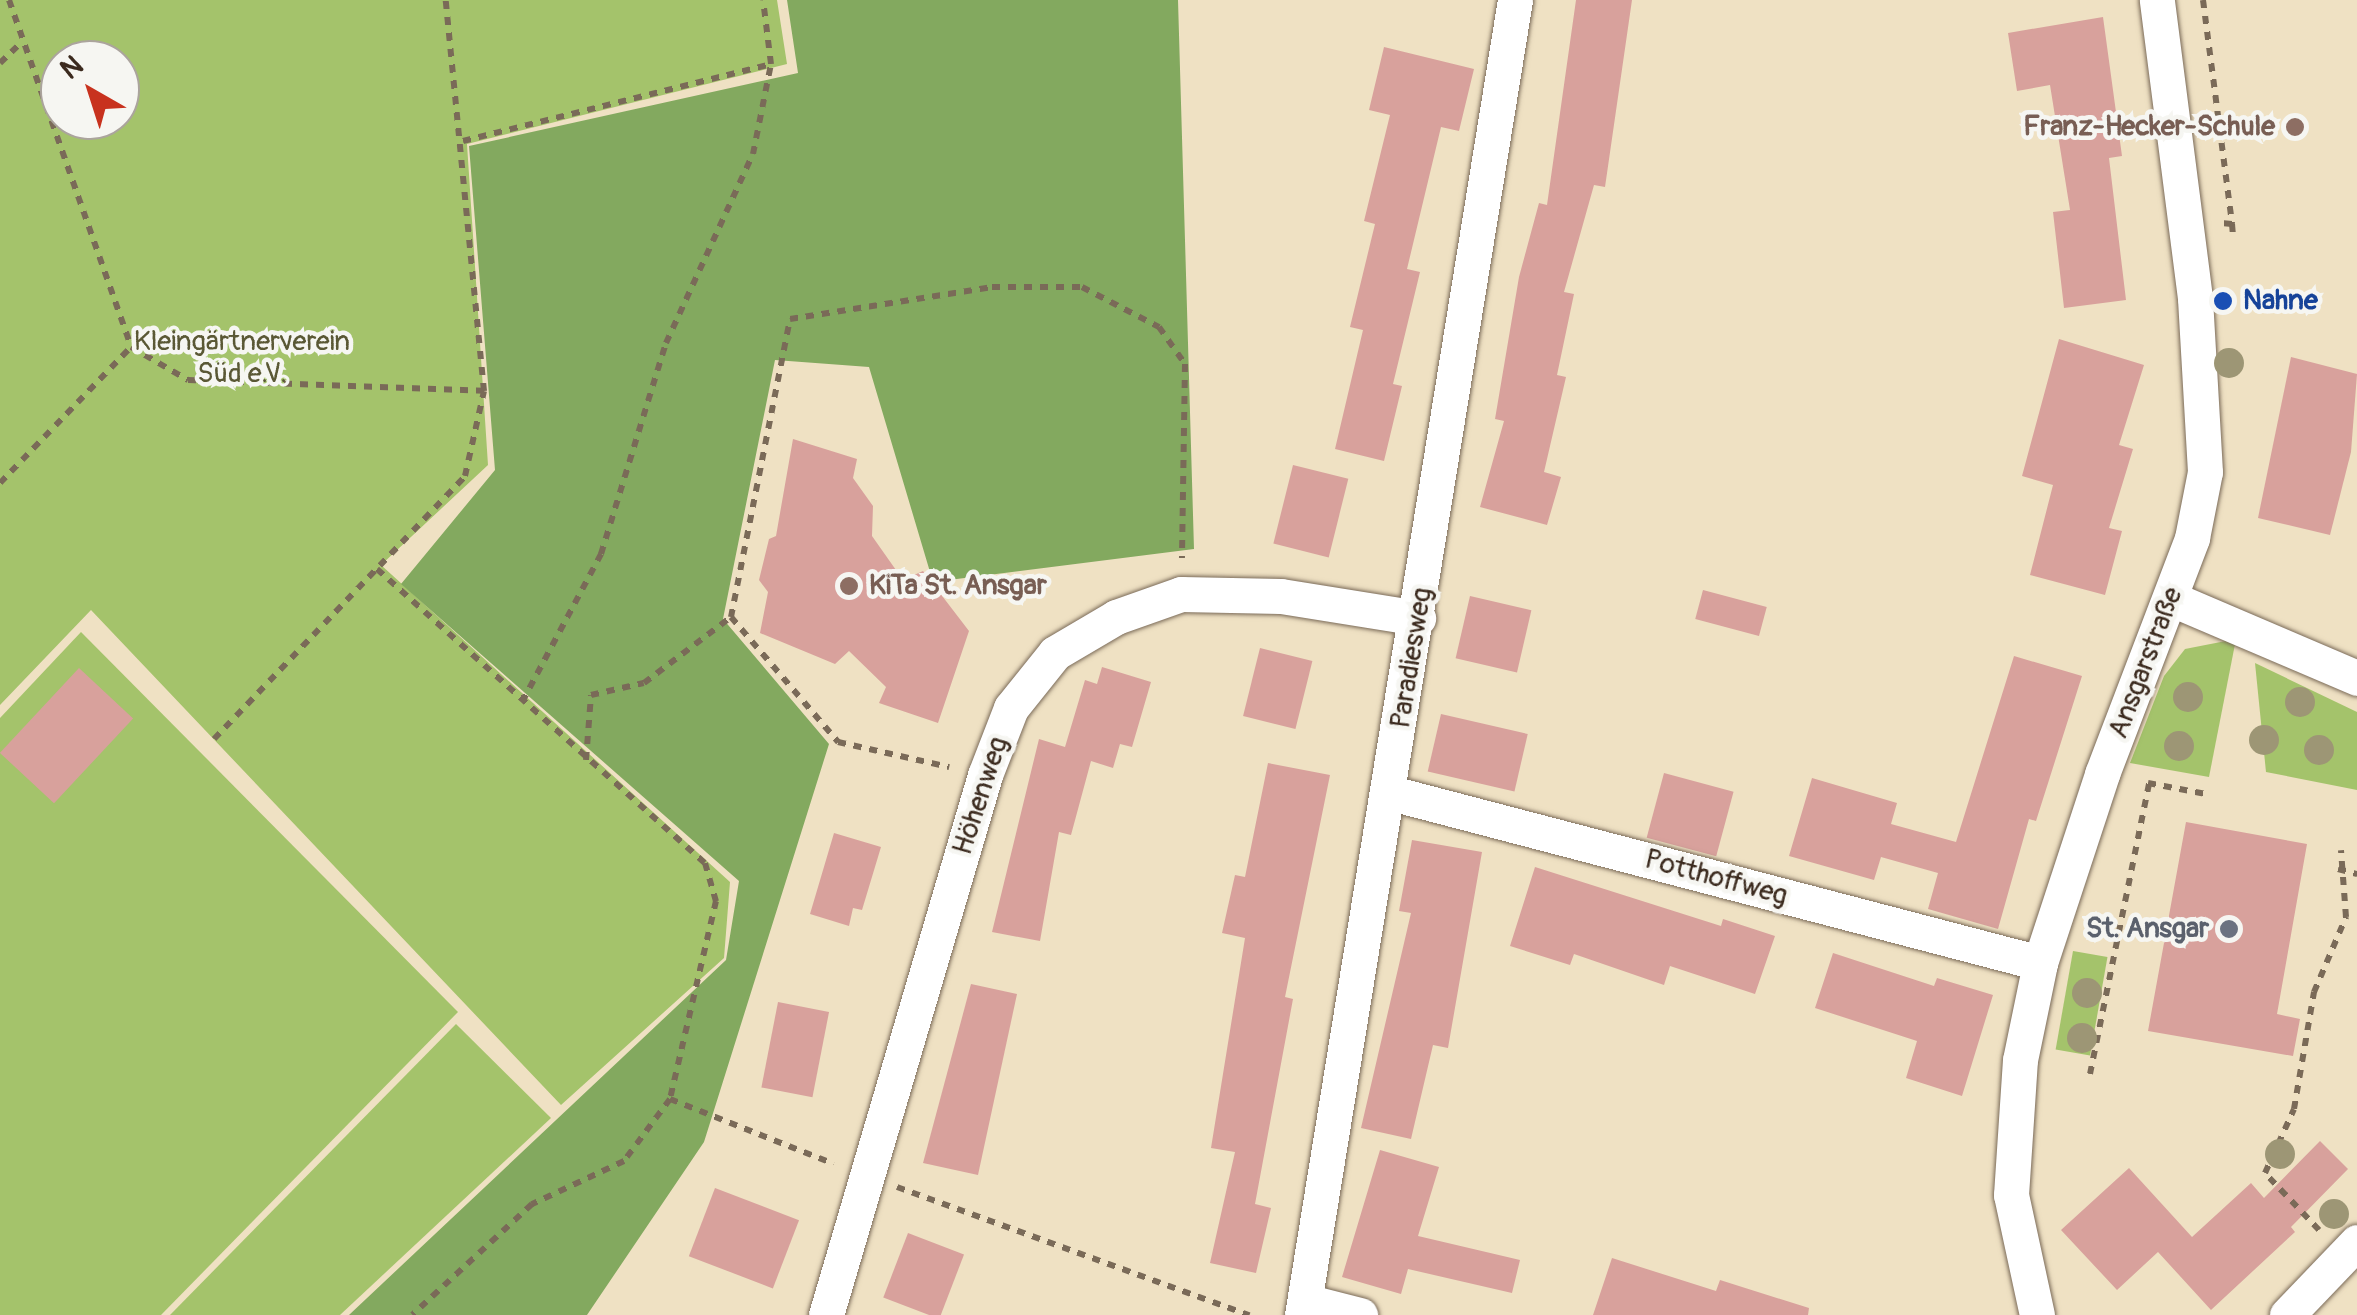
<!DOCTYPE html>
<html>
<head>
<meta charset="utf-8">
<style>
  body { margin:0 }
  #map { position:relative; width:2357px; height:1315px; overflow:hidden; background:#efe1c3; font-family:Pangolin,sans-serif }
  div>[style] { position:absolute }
  .green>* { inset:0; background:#a4c36b; transform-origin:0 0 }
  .forest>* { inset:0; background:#83a95f }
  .building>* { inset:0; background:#d8a19c; transform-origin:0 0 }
  .path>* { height:6px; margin-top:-3px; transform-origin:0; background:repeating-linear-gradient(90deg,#7a6a58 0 8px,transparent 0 16px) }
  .roads { filter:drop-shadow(0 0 2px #7a6a58) drop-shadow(0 0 2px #7a6a58) }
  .street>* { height:35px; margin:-17.5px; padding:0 17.5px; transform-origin:17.5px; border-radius:17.5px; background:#fff }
  .trees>* { width:30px; height:30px; margin:-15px; border-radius:50%; background:#9d9675 }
  .dots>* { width:28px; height:28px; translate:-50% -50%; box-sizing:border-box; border:5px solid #f6f6f2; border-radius:50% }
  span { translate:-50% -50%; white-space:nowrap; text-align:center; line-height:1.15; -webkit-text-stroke:9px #f6f6f2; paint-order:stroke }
  .education-label { font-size:28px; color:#785e54; font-weight:700 }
  .right { translate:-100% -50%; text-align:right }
  .left { translate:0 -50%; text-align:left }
  .transit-label { font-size:28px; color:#164399; font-weight:700 }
  .park-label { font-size:28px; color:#5a5835 }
  .street-label { font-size:28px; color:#3b2a1e }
  .worship-label { font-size:28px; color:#5b616d; font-weight:700 }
  .north { position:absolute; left:40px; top:40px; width:100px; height:100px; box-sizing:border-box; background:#f6f6f2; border:2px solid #aba49d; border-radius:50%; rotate:321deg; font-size:28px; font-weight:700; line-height:40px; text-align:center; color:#3b2a1e }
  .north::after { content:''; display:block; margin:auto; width:35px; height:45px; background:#c8321e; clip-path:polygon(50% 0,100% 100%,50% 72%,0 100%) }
</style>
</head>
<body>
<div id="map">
  <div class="green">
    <i style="clip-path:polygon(evenodd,0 0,777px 0,787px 64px,467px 144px,488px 465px,381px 565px,730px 882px,724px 958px,561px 1105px,91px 610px,0 705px,0 0,60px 60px,120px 60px,120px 120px,60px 120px,60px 60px)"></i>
    <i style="clip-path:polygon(81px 632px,458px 1012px,161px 1315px,0 1315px,0 718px)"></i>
    <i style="clip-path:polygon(2236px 639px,2209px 777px,2130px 763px,2164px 676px,2185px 649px)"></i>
    <i style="clip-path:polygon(2255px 663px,2357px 712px,2357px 790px,2266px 772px)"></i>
    <i style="left:2073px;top:951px;width:35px;height:100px;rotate:10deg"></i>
    <i style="clip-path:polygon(456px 1024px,551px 1118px,340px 1315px,170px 1315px)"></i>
  </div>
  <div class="forest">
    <i style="clip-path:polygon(787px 0,1178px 0,1194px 549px,933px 582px,869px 367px,775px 360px,723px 619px,829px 744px,704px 1142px,587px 1315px,349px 1315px,726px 960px,739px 881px,401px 584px,495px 470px,469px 146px,798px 73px)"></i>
  </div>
  <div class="building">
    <i style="clip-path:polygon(1576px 0,1632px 0,1605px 187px,1594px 185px,1564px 292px,1574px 294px,1557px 375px,1566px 377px,1544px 472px,1561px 477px,1547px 525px,1480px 507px,1504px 421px,1495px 419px,1519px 277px,1539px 203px,1547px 205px)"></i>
    <i style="clip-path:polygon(2103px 17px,2122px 156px,2109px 158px,2126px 300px,2064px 308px,2053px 212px,2070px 210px,2050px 85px,2017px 91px,2008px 33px)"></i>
    <i style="clip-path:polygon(1384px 47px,1474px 69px,1459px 131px,1441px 127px,1407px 269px,1420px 272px,1393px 384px,1402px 386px,1384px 461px,1335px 449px,1363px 330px,1350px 327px,1375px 224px,1364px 221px,1390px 115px,1369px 110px)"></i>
    <i style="clip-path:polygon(2059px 339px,2144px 365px,2119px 445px,2133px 449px,2109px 528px,2122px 531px,2105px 595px,2030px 575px,2053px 485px,2022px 476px)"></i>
    <i style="clip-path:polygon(2291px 357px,2357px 374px,2351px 452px,2330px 535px,2258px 518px)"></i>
    <i style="clip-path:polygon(793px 439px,857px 459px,853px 478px,873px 506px,872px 536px,903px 580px,923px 571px,969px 631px,938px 723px,879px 703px,886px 687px,849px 651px,835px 664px,760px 633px,768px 592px,759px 580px,769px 539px,776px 536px)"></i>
    <i style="left:1293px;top:465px;width:57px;height:81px;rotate:14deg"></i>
    <i style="left:1703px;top:590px;width:66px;height:30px;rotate:15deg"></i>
    <i style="left:1470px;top:596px;width:63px;height:64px;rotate:13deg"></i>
    <i style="left:1260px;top:648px;width:54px;height:70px;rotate:14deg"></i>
    <i style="clip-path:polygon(2014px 656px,2082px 676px,2036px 821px,2029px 819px,1998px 929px,1928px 909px,1938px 873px,1881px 857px,1874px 880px,1789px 856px,1812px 778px,1897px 803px,1891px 824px,1956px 842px)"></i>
    <i style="clip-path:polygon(1102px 667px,1151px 682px,1132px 747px,1120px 744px,1113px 768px,1091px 761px,1071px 835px,1059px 832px,1040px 941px,992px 932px,1039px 739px,1065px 747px,1085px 680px,1097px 684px)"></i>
    <i style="left:79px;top:668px;width:74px;height:116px;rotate:43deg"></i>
    <i style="left:1441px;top:714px;width:89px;height:59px;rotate:13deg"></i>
    <i style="clip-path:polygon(1268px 763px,1330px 775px,1285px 997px,1293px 999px,1255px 1204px,1271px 1208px,1256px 1273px,1210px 1263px,1235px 1152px,1211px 1148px,1245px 938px,1222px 933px,1235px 875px,1245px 877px)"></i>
    <i style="left:1664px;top:773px;width:72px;height:67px;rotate:15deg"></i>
    <i style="clip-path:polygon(2186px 822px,2307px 844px,2277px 1014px,2300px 1019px,2293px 1056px,2148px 1031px)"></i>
    <i style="clip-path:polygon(834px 833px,881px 847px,862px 910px,853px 908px,849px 926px,810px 914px)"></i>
    <i style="clip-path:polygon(1412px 840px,1482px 852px,1448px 1048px,1433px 1045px,1411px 1139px,1361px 1128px,1411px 913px,1399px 911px)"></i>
    <i style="clip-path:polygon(1535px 867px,1721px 926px,1723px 919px,1775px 936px,1755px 994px,1670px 966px,1664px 985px,1574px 954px,1570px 965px,1510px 946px)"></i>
    <i style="clip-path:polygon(1833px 953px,1934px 986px,1937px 978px,1993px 995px,1962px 1096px,1906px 1078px,1917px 1041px,1815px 1008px)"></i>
    <i style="clip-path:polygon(971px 984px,1017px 994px,978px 1175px,923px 1163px)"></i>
    <i style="left:778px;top:1002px;width:52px;height:87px;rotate:11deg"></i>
    <i style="clip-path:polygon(2320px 1141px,2348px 1169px,2291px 1227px,2295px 1232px,2211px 1310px,2158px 1252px,2117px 1290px,2061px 1230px,2129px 1168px,2192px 1237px,2251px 1183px,2264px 1198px)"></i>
    <i style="clip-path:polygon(1380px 1150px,1439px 1167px,1418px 1236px,1520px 1260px,1512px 1293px,1408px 1269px,1401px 1294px,1342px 1277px)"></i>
    <i style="left:715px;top:1188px;width:90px;height:73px;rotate:21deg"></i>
    <i style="left:908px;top:1233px;width:60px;height:69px;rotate:21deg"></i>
    <i style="clip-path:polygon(1612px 1258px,1716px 1291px,1720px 1280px,1809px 1308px,1808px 1315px,1593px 1315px)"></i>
  </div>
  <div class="path">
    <i style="left:9px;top:0;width:368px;rotate:70.6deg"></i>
    <i style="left:131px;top:347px;width:66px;rotate:30.1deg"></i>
    <i style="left:188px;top:380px;width:296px;rotate:2.1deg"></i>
    <i style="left:2203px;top:0;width:226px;rotate:82.6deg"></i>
    <i style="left:2232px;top:224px;width:11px;rotate:-175deg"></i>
    <i style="left:0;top:63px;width:29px;rotate:-44deg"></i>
    <i style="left:463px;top:141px;width:317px;rotate:-14deg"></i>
    <i style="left:771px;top:64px;width:64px;rotate:-97.1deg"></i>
    <i style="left:2232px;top:224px;width:11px;rotate:85deg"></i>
    <i style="left:0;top:483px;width:189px;rotate:-46.1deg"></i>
    <i style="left:377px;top:569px;width:440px;rotate:41.9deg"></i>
    <i style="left:705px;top:863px;width:40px;rotate:74deg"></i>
    <i style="left:716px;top:901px;width:203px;rotate:103.1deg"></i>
    <i style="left:670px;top:1099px;width:77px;rotate:126.6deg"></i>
    <i style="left:624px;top:1161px;width:102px;rotate:154.9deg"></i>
    <i style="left:532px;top:1204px;width:163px;rotate:137.2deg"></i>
    <i style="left:731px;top:617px;width:304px;rotate:-78.8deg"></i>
    <i style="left:790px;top:319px;width:205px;rotate:-9deg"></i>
    <i style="left:992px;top:287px;width:90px"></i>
    <i style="left:1082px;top:287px;width:87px;rotate:27.5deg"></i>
    <i style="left:1159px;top:327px;width:45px;rotate:54.9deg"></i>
    <i style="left:1185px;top:364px;width:194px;rotate:90.9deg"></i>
    <i style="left:522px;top:702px;width:168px;rotate:-61.9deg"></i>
    <i style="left:601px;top:554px;width:221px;rotate:-72.9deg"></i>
    <i style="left:666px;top:343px;width:208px;rotate:-65.3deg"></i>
    <i style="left:753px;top:154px;width:92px;rotate:-78.7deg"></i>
    <i style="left:214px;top:739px;width:364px;rotate:-46.3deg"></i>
    <i style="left:465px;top:476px;width:87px;rotate:-77.4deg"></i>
    <i style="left:484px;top:391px;width:393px;rotate:-95.6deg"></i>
    <i style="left:586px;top:760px;width:65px;rotate:-85.6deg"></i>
    <i style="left:591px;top:695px;width:54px;rotate:-12.8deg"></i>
    <i style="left:644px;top:683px;width:109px;rotate:-37.2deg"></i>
    <i style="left:731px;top:617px;width:165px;rotate:49.4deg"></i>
    <i style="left:838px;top:742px;width:114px;rotate:12.7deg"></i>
    <i style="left:2148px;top:783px;width:59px;rotate:10.7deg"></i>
    <i style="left:2338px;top:869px;width:20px;rotate:15deg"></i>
    <i style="left:2090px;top:1074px;width:297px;rotate:-78.5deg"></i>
    <i style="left:670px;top:1099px;width:176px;rotate:21.6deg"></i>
    <i style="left:897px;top:1187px;width:375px;rotate:20deg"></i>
    <i style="left:2319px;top:1230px;width:79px;rotate:-133.5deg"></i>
    <i style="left:2265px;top:1173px;width:70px;rotate:-65.6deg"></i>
    <i style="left:2294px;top:1109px;width:119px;rotate:-80.3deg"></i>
    <i style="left:2314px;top:992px;width:82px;rotate:-66.9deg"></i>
    <i style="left:2346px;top:917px;width:67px;rotate:-94.3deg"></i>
  </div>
  <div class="roads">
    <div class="street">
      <i style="left:2172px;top:599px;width:201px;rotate:23.1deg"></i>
      <i style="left:1391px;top:793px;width:671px;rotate:14.68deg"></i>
      <i style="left:1305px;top:1301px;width:57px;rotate:14.3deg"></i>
      <i style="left:826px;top:1315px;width:563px;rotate:-73.59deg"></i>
      <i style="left:985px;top:775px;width:72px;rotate:-68.8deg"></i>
      <i style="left:1011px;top:708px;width:70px;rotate:-51.3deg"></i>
      <i style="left:1055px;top:653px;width:71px;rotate:-30.5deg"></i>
      <i style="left:1116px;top:617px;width:69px;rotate:-19.5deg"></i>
      <i style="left:1181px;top:594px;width:100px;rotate:1.1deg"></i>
      <i style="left:1281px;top:596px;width:139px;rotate:9.1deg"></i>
      <i style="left:1302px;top:1315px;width:1332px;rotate:-80.8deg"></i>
      <i style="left:2037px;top:1315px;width:123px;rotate:-102.2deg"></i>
      <i style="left:2011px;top:1195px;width:135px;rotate:-86.2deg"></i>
      <i style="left:2020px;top:1060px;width:99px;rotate:-78.3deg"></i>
      <i style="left:2040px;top:963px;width:199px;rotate:-71.8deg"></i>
      <i style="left:2102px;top:774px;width:253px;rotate:-69.1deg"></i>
      <i style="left:2192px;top:538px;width:67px;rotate:-78.9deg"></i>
      <i style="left:2205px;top:472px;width:174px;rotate:-93.3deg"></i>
      <i style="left:2195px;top:298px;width:300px;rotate:-97.3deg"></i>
      <i style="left:2287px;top:1315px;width:101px;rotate:-46.2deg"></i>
    </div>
  </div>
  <div class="trees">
    <i style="left:2229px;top:363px"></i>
    <i style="left:2188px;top:697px"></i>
    <i style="left:2300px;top:702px"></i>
    <i style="left:2264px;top:740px"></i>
    <i style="left:2179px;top:746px"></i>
    <i style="left:2319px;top:750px"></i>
    <i style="left:2087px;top:993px"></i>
    <i style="left:2082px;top:1038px"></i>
    <i style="left:2280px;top:1154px"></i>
    <i style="left:2334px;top:1214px"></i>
  </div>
  <div class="dots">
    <i style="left:2295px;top:127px;background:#8d6e63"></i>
    <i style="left:2223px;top:301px;background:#1a4fb4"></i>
    <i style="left:849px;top:586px;background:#8d6e63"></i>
    <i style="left:2229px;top:929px;background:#6b7280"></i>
  </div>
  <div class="education-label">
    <span class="right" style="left:2275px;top:127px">Franz-Hecker-Schule</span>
    <span class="left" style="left:869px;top:586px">KiTa St. Ansgar</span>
  </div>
  <div class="transit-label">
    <span class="left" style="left:2243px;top:301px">Nahne</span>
  </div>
  <div class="park-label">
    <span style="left:242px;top:358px">Kleingärtnerverein<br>Süd e.V.</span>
  </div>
  <div class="street-label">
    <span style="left:1412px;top:658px;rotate:-81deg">Paradiesweg</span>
    <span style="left:2146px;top:663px;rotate:-69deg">Ansgarstraße</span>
    <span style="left:981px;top:796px;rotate:-72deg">Höhenweg</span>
    <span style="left:1716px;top:878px;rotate:15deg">Potthoffweg</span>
  </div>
  <div class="worship-label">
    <span class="right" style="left:2209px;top:929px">St. Ansgar</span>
  </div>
  <div class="north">N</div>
</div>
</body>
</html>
